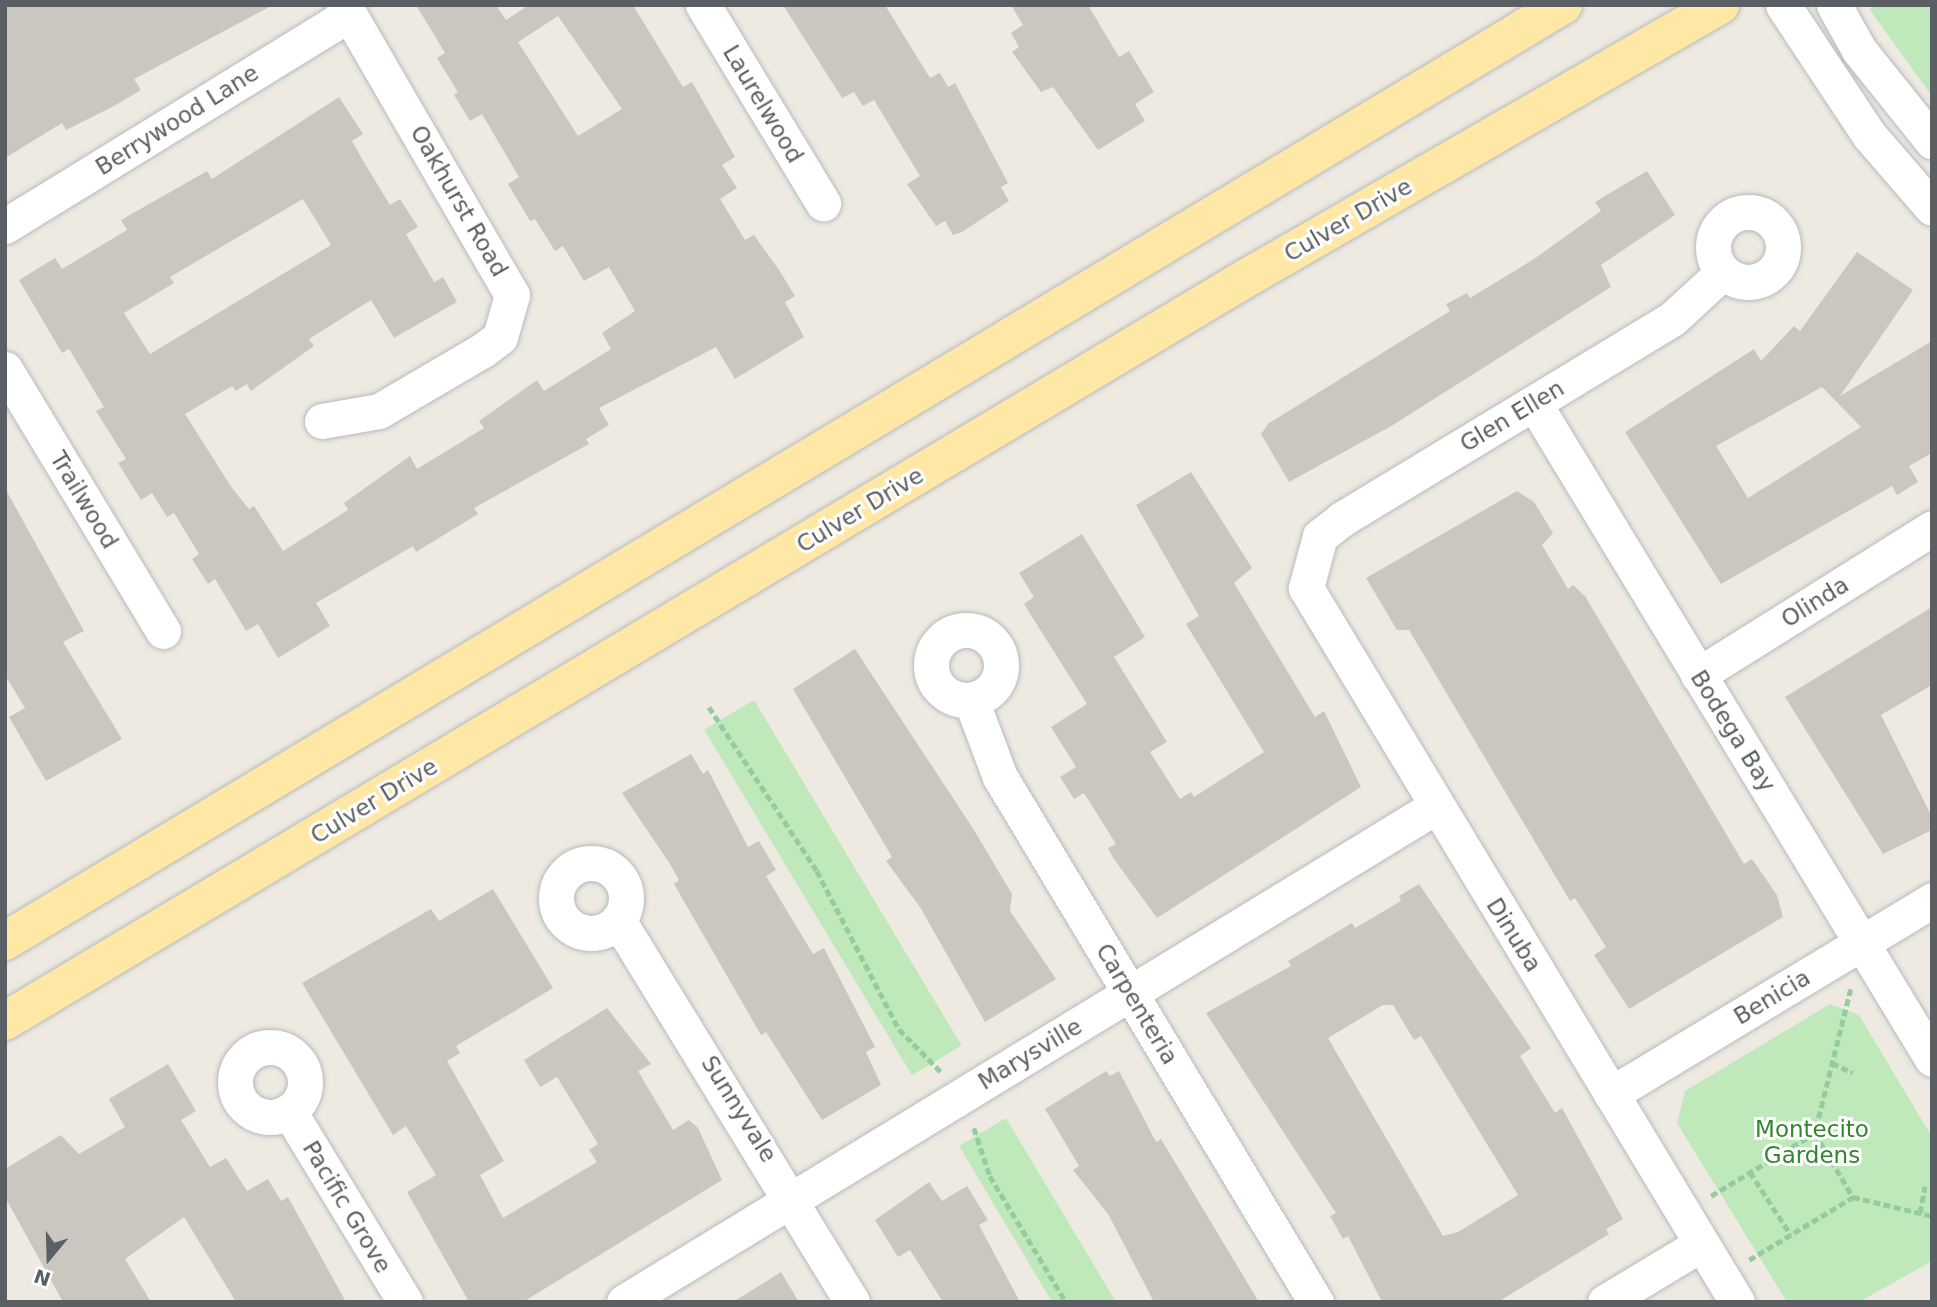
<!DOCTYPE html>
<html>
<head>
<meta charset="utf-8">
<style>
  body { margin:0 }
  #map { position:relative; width:1937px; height:1307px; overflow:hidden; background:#eeeae1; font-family:"DejaVu Sans",sans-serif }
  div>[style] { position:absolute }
  .green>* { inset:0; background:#bfe8bb; transform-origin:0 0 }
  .building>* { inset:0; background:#cbc7c0 }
  .path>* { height:4.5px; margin-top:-2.25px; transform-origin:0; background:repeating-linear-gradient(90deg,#95cc9f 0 7px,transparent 0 10.5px) }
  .roads { filter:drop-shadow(0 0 2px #b6babf) drop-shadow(0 0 2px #b6babf) }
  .minor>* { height:35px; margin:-17.5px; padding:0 17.5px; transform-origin:17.5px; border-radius:17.5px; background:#fff }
  .minor>.ring { margin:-17.5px; padding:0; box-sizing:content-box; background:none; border:35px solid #fff; border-radius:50% }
  .major>* { height:38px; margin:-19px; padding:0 19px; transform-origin:19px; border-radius:19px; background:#ffe7a5 }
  span { translate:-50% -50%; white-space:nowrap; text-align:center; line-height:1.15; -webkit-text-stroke:6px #fff; paint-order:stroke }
  .street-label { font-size:23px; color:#595f63 }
  .park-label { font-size:23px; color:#32872e }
  .frame { position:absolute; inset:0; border:7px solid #595f63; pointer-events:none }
  .north { position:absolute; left:14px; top:1223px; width:70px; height:70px; -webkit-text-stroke:5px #fff; paint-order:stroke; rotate:199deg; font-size:19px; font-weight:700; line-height:28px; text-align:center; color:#595f63 }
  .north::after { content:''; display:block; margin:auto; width:24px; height:32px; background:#595f63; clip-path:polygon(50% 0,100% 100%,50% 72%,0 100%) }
</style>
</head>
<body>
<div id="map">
  <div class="green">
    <i style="clip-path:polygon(1871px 5px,1932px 5px,1932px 96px,1870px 10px)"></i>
    <i style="left:754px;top:700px;width:403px;height:58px;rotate:59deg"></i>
    <i style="clip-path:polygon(1830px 1004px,1859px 1015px,1932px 1137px,1932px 1261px,1859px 1302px,1787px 1302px,1677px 1123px,1685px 1091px)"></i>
    <i style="clip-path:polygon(1006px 1118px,1116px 1302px,1052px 1302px,959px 1146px)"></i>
  </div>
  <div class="building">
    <i style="clip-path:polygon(5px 5px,273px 5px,134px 79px,141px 90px,114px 106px,66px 130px,62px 123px,5px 158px)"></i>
    <i style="clip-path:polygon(evenodd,416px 5px,496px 5px,506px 20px,529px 5px,633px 5px,683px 87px,692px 82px,735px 157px,722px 165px,737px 188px,720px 199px,745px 240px,754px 235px,779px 270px,795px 296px,785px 302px,804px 337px,735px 379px,716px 347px,599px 408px,609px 425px,586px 439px,589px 444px,474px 508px,478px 514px,416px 552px,413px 546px,316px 603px,330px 626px,278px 658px,258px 624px,246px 631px,215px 579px,208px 584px,192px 559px,199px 554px,174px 513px,167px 517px,152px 493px,141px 500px,118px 463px,126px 459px,96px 411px,104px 407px,69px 349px,62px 353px,19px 280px,55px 258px,62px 269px,127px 230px,121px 220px,207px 171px,212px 179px,339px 97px,363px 134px,352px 141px,365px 164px,390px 205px,400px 199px,418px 227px,406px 234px,434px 282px,443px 277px,457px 302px,394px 338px,371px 300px,309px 339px,314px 346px,251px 391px,247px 384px,236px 391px,232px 386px,185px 414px,232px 488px,249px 509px,254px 506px,283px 551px,348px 510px,344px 503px,410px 456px,417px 469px,484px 428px,479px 421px,537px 380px,544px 391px,611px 349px,602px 333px,635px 311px,609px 267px,584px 281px,563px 246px,555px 251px,535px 219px,530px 221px,508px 184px,519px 177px,482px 114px,470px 121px,454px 95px,458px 92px,437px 58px,445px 53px,416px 5px,558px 16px,622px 109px,578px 136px,518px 42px,558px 16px,416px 5px,303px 199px,331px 245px,150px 354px,124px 313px,174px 283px,170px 277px,303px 199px)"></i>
    <i style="clip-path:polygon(783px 5px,885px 5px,930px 78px,940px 73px,948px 87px,955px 83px,1008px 183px,1001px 187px,1009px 201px,962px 232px,953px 235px,945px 221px,936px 226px,907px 184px,920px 176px,874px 100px,863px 106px,854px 92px,842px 98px)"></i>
    <i style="clip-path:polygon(1011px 5px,1088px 5px,1119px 57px,1129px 51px,1154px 92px,1135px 104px,1145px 121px,1098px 150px,1053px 87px,1041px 92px,1012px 52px,1019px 47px,1011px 33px,1023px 25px)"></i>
    <i style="clip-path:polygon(1647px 171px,1675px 215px,1601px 265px,1611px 287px,1393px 425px,1289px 482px,1261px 434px,1269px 423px,1450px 311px,1446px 304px,1467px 293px,1470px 298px,1534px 259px,1601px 211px,1595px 202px)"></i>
    <i style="clip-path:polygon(evenodd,1857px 252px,1913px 290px,1840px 396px,1932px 341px,1932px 453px,1909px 466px,1918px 482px,1897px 495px,1892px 486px,1721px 584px,1625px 432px,1754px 349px,1761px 361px,1794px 326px,1800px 331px,1857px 252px,1822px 387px,1861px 427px,1748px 498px,1716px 446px,1822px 387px)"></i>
    <i style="clip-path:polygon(1191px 472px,1252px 568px,1234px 583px,1315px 717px,1324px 711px,1361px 787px,1157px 918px,1114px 859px,1108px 848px,1116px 844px,1084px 793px,1074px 799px,1060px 777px,1076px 767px,1051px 727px,1087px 704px,1024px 604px,1034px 597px,1019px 573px,1082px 534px,1145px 637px,1114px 657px,1167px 742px,1150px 752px,1180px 799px,1191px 792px,1194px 797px,1264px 752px,1186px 624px,1199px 616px,1136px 505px)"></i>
    <i style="clip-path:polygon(5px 488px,84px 631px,63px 642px,122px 739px,46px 781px,9px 717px,25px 708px,5px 675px)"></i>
    <i style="clip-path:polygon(1517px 491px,1534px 502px,1553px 533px,1542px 545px,1568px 589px,1573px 585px,1585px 596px,1744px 864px,1752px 859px,1777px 895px,1783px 917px,1629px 1009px,1594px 955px,1606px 947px,1575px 898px,1570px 901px,1409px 630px,1397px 630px,1366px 578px)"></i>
    <i style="clip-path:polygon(1932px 607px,1932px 685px,1881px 715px,1932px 817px,1932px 830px,1883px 854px,1785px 697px)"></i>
    <i style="clip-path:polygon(855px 649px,974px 830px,1012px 894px,1010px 911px,1056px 979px,985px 1022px,920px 907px,886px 861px,892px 857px,793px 689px)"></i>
    <i style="clip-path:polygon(691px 754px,703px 774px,708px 770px,748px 847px,759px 841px,776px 870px,766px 876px,813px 954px,824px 948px,875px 1047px,866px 1052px,881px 1085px,822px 1120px,766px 1032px,761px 1035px,674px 884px,679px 880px,670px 864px,622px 793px)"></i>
    <i style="clip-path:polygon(evenodd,1419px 884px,1531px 1048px,1520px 1056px,1555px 1113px,1562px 1108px,1623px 1219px,1606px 1229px,1609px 1234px,1498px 1302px,1382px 1302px,1348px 1236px,1343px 1239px,1330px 1216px,1336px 1213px,1206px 1013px,1291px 966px,1288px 961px,1352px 923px,1355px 928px,1401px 901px,1399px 896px,1419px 884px,1383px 1005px,1393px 1005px,1414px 1040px,1421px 1036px,1518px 1195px,1458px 1232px,1443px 1236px,1328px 1038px,1383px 1005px)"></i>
    <i style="clip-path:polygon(493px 889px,553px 988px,456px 1046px,460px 1053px,447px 1061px,504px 1161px,480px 1175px,503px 1218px,597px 1162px,589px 1150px,598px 1144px,557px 1077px,540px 1087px,524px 1060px,607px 1008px,651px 1064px,638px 1071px,673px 1130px,689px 1120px,698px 1128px,722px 1180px,523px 1302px,469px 1302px,407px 1192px,436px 1175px,406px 1126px,393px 1135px,302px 983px,431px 909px,439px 921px)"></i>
    <i style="clip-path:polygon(168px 1064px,196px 1111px,181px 1120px,210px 1167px,226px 1158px,247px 1191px,268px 1179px,281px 1201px,288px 1197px,346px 1302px,236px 1302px,184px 1217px,125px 1259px,151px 1302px,63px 1302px,5px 1197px,5px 1169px,61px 1135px,79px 1154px,125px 1127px,109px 1099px)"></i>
    <i style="clip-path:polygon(1106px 1071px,1110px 1076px,1119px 1071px,1156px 1142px,1161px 1139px,1259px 1302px,1154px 1302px,1108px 1214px,1073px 1170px,1079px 1166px,1045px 1109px)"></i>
    <i style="clip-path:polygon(929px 1182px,942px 1201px,967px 1186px,988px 1220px,979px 1225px,1020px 1302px,943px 1302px,910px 1250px,898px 1257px,875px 1220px)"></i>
    <i style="clip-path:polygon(781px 1272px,799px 1302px,733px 1302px)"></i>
  </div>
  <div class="path">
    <i style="left:709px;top:707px;width:196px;rotate:56.6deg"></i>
    <i style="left:817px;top:871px;width:178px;rotate:62.6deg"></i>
    <i style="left:899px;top:1029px;width:60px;rotate:45.7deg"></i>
    <i style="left:1851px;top:989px;width:148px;rotate:104deg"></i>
    <i style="left:1815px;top:1133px;width:74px;rotate:59.3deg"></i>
    <i style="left:1853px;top:1197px;width:81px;rotate:13.5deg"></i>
    <i style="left:1832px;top:1063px;width:23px;rotate:25deg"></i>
    <i style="left:974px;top:1128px;width:51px;rotate:71.6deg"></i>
    <i style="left:990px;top:1176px;width:147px;rotate:58.9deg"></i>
    <i style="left:1750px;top:1172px;width:75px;rotate:56.9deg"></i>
    <i style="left:1711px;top:1196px;width:122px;rotate:-31.2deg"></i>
    <i style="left:1920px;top:1213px;width:27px;rotate:-80deg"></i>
    <i style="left:1749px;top:1260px;width:122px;rotate:-31.2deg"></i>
  </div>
  <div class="roads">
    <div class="minor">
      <i style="left:703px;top:5px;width:232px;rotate:58.8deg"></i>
      <i style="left:1783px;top:5px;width:156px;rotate:56.5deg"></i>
      <i style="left:1869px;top:135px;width:96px;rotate:49.2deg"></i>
      <i style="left:1834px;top:5px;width:51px;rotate:60.9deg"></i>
      <i style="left:1859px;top:50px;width:117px;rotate:51.3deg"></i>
      <i class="ring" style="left:1713px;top:212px;width:35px;height:35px"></i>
      <i style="left:5px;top:226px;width:404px;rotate:-31.6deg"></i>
      <i style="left:1723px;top:272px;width:69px;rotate:137.3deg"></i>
      <i style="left:1672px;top:319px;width:386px;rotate:148.8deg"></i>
      <i style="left:1342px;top:519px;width:28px;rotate:142deg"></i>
      <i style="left:1320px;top:536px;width:54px;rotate:105.1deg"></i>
      <i style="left:1306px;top:588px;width:834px;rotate:58.88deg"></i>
      <i style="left:5px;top:369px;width:306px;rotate:58.9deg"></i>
      <i style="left:1534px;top:403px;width:767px;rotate:58.75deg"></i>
      <i style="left:322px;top:421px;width:58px;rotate:-10deg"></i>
      <i style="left:379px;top:411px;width:121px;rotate:-30.4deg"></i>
      <i style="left:483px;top:350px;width:21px;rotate:-37deg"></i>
      <i style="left:500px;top:337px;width:44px;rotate:-74.1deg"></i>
      <i style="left:512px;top:295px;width:335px;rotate:-120.1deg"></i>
      <i class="ring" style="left:931px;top:630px;width:35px;height:35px"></i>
      <i style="left:1698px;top:675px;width:276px;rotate:-32.1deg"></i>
      <i style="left:971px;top:700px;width:82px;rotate:69.4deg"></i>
      <i style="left:1000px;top:777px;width:613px;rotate:58.96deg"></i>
      <i class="ring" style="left:556px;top:863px;width:35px;height:35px"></i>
      <i style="left:618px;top:920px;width:448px;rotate:58.5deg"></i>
      <i class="ring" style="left:235px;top:1047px;width:35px;height:35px"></i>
      <i style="left:1611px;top:1094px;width:375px;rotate:-31.1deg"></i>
      <i style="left:289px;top:1111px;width:223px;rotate:58.7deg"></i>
      <i style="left:624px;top:1302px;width:950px;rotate:-31.4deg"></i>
      <i style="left:1605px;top:1302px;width:112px;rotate:-31.1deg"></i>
    </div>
    <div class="major">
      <i style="left:5px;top:941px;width:1818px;rotate:-31deg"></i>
      <i style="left:5px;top:1021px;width:1451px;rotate:-30.9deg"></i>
      <i style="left:1250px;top:276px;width:543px;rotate:-29.97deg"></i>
    </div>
  </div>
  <div class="street-label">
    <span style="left:763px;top:104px;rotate:59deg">Laurelwood</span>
    <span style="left:177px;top:120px;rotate:-32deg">Berrywood Lane</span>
    <span style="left:459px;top:201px;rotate:60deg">Oakhurst Road</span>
    <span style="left:1348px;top:220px;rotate:-30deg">Culver Drive</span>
    <span style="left:1512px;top:416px;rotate:-31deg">Glen Ellen</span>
    <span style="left:84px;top:500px;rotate:59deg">Trailwood</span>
    <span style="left:860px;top:510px;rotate:-31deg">Culver Drive</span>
    <span style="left:1815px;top:602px;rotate:-32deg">Olinda</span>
    <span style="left:1733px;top:731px;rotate:58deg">Bodega Bay</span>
    <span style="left:374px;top:801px;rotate:-31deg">Culver Drive</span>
    <span style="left:1514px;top:935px;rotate:58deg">Dinuba</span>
    <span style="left:1772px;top:997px;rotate:-31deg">Benicia</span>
    <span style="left:1137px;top:1004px;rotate:59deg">Carpenteria</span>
    <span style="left:1030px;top:1054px;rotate:-31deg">Marysville</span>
    <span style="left:739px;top:1109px;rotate:58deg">Sunnyvale</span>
    <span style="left:347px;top:1207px;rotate:59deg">Pacific Grove</span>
  </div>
  <div class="park-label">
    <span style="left:1812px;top:1142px">Montecito<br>Gardens</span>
  </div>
  <div class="frame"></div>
  <div class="north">N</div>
</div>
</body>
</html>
